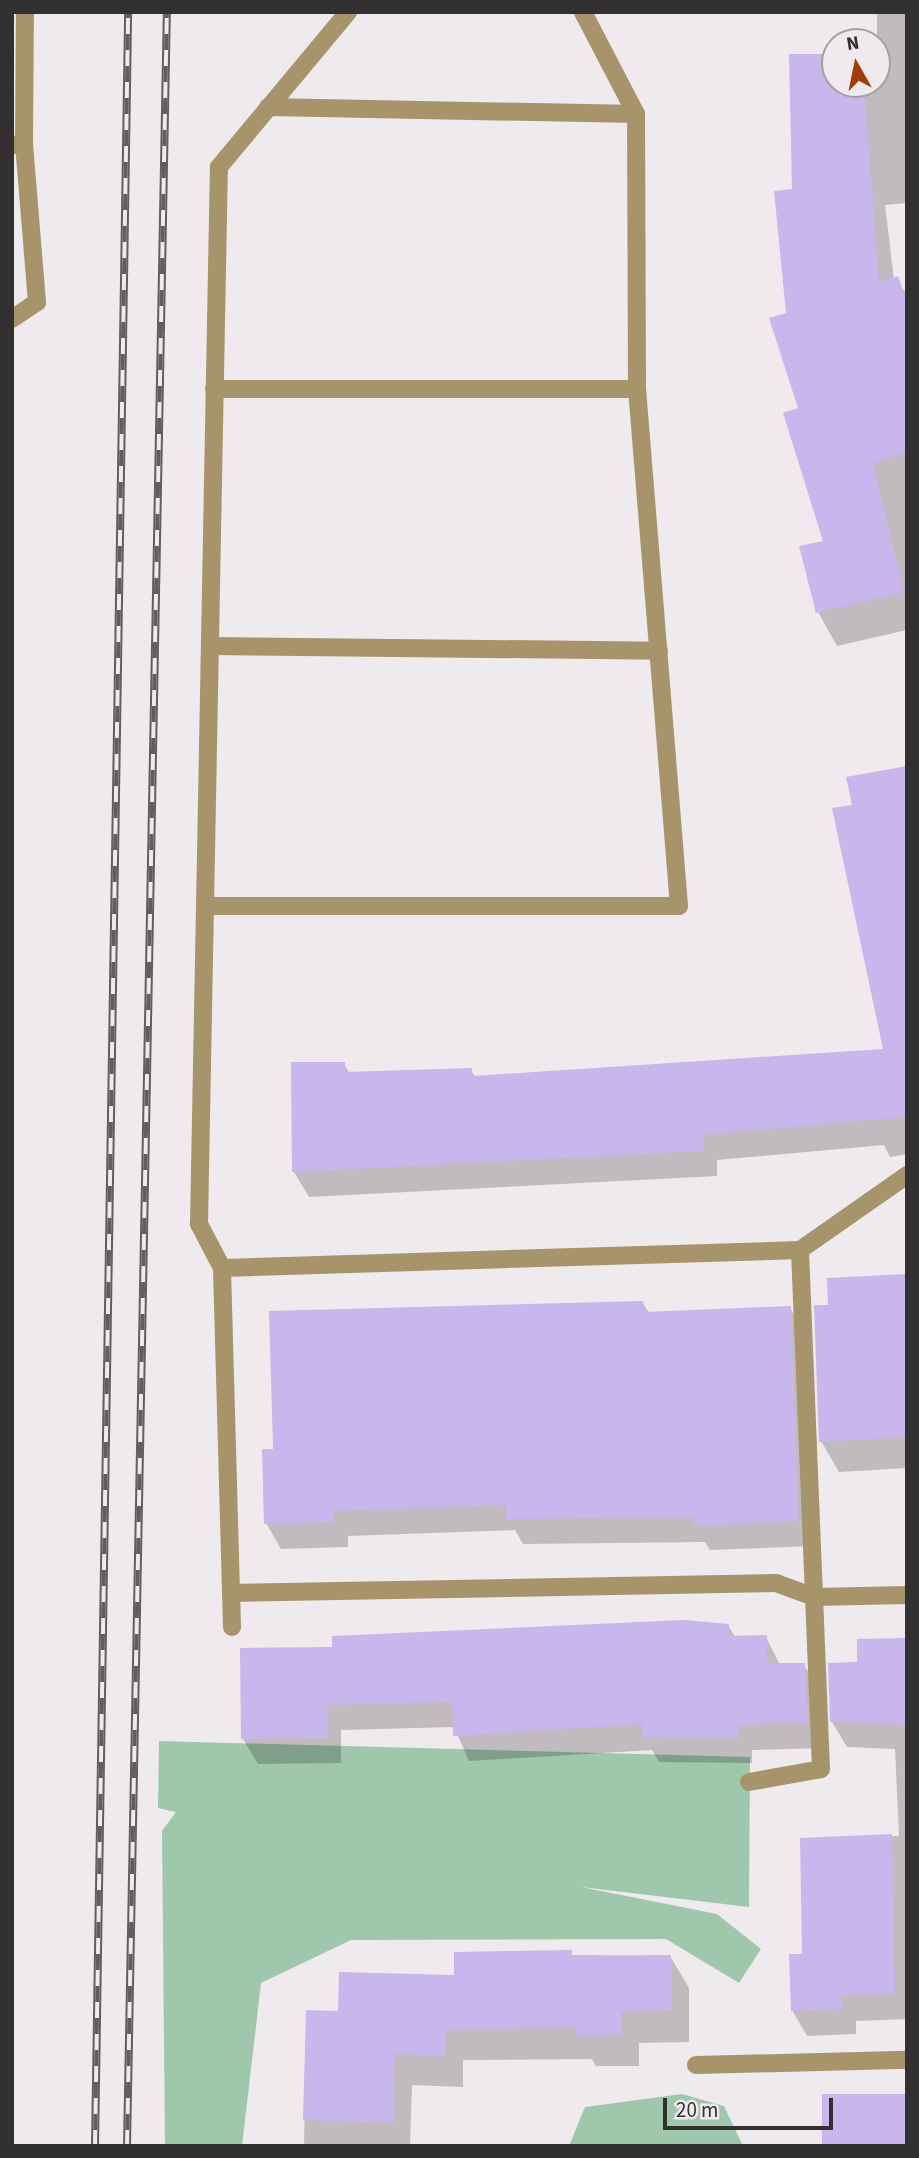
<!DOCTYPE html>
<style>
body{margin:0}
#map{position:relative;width:919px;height:2158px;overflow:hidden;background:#efeaee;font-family:"Source Sans 3",sans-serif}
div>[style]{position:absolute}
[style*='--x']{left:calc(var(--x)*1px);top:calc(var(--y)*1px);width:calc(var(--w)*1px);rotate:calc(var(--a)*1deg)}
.green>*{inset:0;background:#9fc7ab}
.shadow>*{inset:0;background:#0003}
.building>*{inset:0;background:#c8b6ec;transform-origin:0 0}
.minor>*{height:18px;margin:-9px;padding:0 9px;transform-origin:9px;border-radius:9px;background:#a7946a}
.tertiary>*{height:18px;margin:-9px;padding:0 9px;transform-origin:9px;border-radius:9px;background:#a7946a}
.rail>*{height:8px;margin-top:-4px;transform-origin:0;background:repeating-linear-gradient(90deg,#efeaee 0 16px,#615e60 0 32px);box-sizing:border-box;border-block:2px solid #615e60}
span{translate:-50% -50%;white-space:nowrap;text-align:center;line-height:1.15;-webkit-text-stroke:6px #efeaee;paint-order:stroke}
.frame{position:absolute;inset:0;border:14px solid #323031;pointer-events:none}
.north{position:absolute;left:821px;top:28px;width:70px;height:70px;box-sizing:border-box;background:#efeaee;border:2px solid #a3a0a2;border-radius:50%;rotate:351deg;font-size:19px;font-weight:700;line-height:28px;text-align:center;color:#323031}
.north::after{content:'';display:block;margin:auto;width:24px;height:32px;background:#a03d02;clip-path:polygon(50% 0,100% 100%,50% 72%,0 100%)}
.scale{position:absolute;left:663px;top:2098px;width:170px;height:32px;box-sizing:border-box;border:4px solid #323031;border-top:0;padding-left:9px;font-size:21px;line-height:24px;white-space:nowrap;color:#323031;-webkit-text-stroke:5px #efeaee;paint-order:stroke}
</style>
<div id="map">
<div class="green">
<i style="clip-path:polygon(159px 1741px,750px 1757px,749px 1907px,581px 1887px,717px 1914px,761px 1949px,739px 1983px,666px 1939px,351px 1940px,261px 1983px,242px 2146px,165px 2146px,162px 1831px,176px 1812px,158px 1808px)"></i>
<i style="clip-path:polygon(682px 2094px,724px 2106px,743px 2146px,569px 2146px,585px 2107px)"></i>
</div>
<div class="shadow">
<i style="clip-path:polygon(877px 12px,907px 12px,907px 203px,885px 205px,894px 279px,907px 294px,907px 630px,837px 646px,818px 612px,825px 542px,788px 314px,794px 191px,835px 84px,877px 84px)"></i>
<i style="clip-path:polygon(907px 811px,907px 1154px,890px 1157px,884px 1145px,717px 1160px,717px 1176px,309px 1197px,294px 1172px,344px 1064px,350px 1074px,471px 1070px,475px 1077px,885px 1050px)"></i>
<i style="clip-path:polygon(907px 1276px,907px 1468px,839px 1472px,821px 1441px,830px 1307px)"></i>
<i style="clip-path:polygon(642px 1302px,649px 1313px,790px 1308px,805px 1333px,812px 1546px,710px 1550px,705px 1542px,523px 1544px,515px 1530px,348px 1536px,348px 1547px,281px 1549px,266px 1523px,275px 1450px)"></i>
<i style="clip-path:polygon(728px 1625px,735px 1637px,766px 1637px,780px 1665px,804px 1665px,819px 1690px,821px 1748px,752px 1750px,752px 1763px,659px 1762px,652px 1750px,469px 1761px,454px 1727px,341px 1730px,341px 1763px,258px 1764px,243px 1739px,334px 1649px)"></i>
<i style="clip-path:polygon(907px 1639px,907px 2019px,856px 2021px,856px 2034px,807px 2036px,792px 2010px,804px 1956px,802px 1840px,899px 1836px,895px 1749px,847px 1747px,832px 1722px,859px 1664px)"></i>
<i style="clip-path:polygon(456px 1954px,670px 1956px,689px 1988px,689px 2042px,639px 2043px,639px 2066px,596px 2066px,592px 2059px,463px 2060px,463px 2087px,412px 2085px,410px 2146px,304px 2146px,307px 2012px,339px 2013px,456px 1977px)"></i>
</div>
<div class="building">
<i style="clip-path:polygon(789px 54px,835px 54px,835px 84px,864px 84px,879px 282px,898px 276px,907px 302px,907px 452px,873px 463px,904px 592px,816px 613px,799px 546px,823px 541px,783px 413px,798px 408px,769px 318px,786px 313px,774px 191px,792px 189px)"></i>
<i style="clip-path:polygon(907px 766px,907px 1117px,703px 1135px,704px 1151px,292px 1172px,291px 1062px,345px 1062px,345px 1072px,472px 1068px,472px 1076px,883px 1049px,832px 808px,852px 805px,846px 777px)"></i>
<i style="clip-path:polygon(907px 1274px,907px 1437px,819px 1442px,814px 1305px,828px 1305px,827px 1278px)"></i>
<i style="clip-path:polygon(643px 1301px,644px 1312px,791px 1306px,799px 1521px,693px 1526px,693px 1517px,506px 1519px,506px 1505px,334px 1511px,334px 1522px,264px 1524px,262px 1449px,273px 1449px,269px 1311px)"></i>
<i style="clip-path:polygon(683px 1620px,729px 1624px,729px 1636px,767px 1635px,767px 1663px,805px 1663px,808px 1723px,739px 1725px,738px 1738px,643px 1737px,642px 1724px,453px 1736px,452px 1702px,327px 1705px,328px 1738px,241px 1739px,240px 1648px,332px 1647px,332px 1636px)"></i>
<i style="clip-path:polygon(907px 1638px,907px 1725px,830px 1722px,828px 1663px,857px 1662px,857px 1639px)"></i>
<i style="clip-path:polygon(892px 1834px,895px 1994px,842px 1996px,842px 2009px,791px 2011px,789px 1954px,802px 1954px,800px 1838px)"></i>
<i style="clip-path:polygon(572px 1950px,572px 1956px,671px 1955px,672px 2010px,621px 2012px,621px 2035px,576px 2035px,576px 2028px,446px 2029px,445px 2056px,395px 2054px,393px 2123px,303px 2120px,306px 2010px,338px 2011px,339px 1972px,454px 1975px,454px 1952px)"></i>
<i style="left:907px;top:2094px;width:52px;height:85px;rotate:90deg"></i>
</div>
<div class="minor">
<i style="--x:268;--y:107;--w:368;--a:1.1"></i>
<i style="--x:12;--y:145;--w:12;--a:-5"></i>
<i style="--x:24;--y:144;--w:159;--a:85.3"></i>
<i style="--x:37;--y:302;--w:30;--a:146"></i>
<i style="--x:214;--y:389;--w:423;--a:0"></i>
<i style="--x:210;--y:646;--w:449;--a:0.6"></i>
<i style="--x:206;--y:906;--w:473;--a:0"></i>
<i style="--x:679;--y:906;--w:519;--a:-94.64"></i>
<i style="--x:637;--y:389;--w:275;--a:-90.2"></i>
<i style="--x:636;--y:114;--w:115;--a:-117.5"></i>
<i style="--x:222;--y:1268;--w:50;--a:-117.6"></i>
<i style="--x:199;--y:1224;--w:1057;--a:-88.92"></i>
<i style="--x:219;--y:167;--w:202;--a:-50.2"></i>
<i style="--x:231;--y:1593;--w:545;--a:-1.05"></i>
<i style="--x:776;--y:1583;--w:40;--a:20.2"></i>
<i style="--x:814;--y:1597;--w:93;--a:-1.2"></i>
<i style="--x:232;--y:1627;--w:359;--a:-91.6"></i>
<i style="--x:222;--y:1268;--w:578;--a:-1.78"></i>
<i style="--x:800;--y:1250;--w:131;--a:-35"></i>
<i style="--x:749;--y:1782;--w:73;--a:-10.2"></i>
<i style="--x:821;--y:1769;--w:519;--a:-92.32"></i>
<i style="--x:696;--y:2065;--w:211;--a:-1.4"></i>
</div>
<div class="tertiary">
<i style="--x:24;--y:144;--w:132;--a:-89.6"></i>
</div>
<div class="rail">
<i style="--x:95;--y:2146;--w:2134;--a:-89.11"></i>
<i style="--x:127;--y:2146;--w:2134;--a:-88.93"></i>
</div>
<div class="frame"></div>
<div class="north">N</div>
<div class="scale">20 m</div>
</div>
